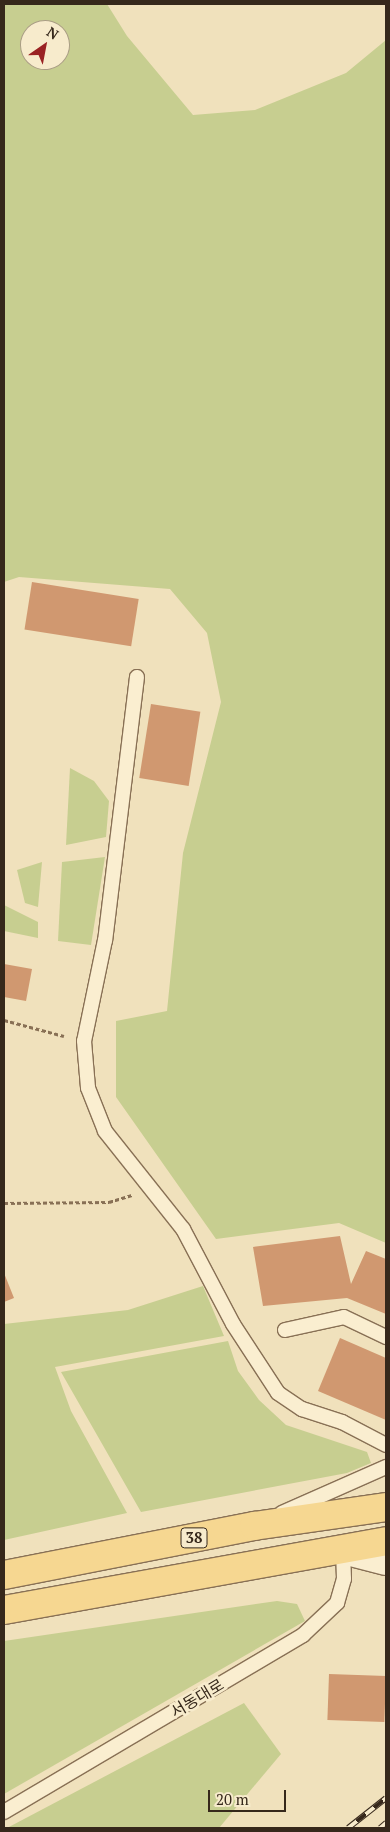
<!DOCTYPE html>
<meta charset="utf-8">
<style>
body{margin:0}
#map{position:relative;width:390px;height:1832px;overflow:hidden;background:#f0e1bc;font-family:"PT Serif","Noto Sans KR",serif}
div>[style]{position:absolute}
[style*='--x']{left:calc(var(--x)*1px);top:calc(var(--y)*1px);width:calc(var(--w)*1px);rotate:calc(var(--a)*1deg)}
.green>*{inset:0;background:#c7ce90}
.building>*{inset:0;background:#d09870;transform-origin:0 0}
.path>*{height:3px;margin-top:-1.5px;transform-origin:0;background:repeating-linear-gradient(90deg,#887055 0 4px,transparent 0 6.5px)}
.roads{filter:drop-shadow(1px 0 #887055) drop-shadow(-1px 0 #887055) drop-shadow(0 1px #887055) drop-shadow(0 -1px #887055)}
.service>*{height:14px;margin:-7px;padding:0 7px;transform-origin:7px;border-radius:7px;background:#faeed0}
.tertiary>*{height:28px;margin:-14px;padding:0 14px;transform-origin:14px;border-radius:14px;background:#faeed0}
.primary>*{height:28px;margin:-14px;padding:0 14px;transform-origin:14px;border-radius:14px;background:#f6d791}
.rail>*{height:5.5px;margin-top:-2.75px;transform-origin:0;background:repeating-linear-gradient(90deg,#f7ebcc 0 11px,#36281b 0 22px);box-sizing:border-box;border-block:1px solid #36281b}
span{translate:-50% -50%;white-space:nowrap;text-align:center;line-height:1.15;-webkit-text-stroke:5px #f7ebcc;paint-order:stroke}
.shield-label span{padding:1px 4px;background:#f7ebcc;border:1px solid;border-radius:4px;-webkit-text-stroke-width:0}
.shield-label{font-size:15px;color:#36281b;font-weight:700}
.street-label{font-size:16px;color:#36281b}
.frame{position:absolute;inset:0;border:5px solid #36281b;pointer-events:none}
.north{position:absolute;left:20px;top:20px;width:50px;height:50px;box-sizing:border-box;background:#f7ebcc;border:1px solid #aa9d85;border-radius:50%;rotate:33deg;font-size:14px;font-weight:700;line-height:20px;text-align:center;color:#36281b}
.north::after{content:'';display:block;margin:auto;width:18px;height:22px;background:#9a2223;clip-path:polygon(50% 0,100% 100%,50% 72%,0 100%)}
.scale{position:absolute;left:208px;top:1790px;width:78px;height:22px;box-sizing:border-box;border:2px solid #36281b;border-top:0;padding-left:6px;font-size:15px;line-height:18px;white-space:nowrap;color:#36281b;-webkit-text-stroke:4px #f7ebcc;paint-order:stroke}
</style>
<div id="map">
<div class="green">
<i style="clip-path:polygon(evenodd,4px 4px,107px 4px,127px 36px,193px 115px,255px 110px,346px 73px,386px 40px,386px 1243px,339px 1223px,216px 1239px,116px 1097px,116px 1021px,167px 1011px,183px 853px,221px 702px,207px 633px,170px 589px,19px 577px,4px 582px,4px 4px,30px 30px,60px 30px,60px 60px,30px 60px,30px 30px)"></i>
<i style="clip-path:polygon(70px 768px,94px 781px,109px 801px,106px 837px,66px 845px)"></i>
<i style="clip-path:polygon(105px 857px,91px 945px,58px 941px,62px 862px)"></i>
<i style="clip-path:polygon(42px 862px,38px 907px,25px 903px,17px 870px)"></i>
<i style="clip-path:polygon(4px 905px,38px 922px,38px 938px,4px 931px)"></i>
<i style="clip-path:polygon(203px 1286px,224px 1336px,55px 1367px,71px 1411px,127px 1513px,4px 1540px,4px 1324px,128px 1310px)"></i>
<i style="clip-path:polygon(228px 1341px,238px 1371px,259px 1400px,286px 1425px,367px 1452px,371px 1463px,347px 1473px,141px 1512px,61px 1372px)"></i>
<i style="clip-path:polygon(277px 1601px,297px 1604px,305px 1621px,4px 1794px,4px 1641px)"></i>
<i style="clip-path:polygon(244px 1703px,281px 1754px,219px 1828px,7px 1828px)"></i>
</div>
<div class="building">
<i style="left:32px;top:582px;width:108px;height:48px;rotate:9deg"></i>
<i style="left:151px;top:704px;width:50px;height:75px;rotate:9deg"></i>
<i style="clip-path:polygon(4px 964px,32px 969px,26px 1001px,4px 997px)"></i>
<i style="clip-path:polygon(340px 1236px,351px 1284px,366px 1251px,386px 1259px,386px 1314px,347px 1298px,263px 1306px,253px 1247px)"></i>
<i style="clip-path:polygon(4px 1273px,14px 1298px,4px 1302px)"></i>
<i style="clip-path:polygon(340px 1338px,386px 1358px,386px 1420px,318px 1391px)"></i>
<i style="left:329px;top:1674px;width:57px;height:46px;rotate:2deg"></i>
</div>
<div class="path">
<i style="--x:4;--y:1020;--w:62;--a:14.9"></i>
<i style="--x:4;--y:1203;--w:105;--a:-0.5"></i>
<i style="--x:109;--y:1202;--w:24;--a:-17"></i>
</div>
<div class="roads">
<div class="service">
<i style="--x:137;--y:677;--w:265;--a:96.9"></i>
<i style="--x:105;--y:940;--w:103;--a:101.7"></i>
<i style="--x:84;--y:1041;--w:47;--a:85.1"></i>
<i style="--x:88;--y:1088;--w:46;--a:68.4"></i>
<i style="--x:105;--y:1131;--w:125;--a:51.5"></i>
<i style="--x:183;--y:1229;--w:107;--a:62.2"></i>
<i style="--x:233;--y:1324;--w:82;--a:56.9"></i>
<i style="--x:278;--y:1393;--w:29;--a:34"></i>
<i style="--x:302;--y:1409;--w:42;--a:18"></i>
<i style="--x:342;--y:1422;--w:50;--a:27.6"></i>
<i style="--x:285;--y:1330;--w:60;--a:-12.4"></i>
<i style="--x:344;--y:1317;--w:47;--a:25.5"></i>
<i style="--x:282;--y:1513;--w:114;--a:-23.9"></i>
<i style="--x:4;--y:1812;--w:347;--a:-30.6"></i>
<i style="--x:303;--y:1635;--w:47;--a:-43.3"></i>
<i style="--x:337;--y:1603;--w:25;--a:-74"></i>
<i style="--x:344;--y:1579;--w:29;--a:-92"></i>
</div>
<div class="tertiary">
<i style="--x:343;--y:1550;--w:44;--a:14.3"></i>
</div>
<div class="primary">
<i style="--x:4;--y:1575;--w:255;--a:-11.1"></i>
<i style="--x:254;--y:1526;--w:133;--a:-8.2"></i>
<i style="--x:4;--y:1610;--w:388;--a:-10.2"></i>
</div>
</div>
<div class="rail">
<i style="--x:348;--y:1828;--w:48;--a:-38.3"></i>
<i style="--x:380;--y:1828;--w:8;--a:-40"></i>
</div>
<div class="shield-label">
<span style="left:194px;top:1538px">38</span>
</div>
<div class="street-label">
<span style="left:197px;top:1698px;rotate:-31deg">서동대로</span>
</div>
<div class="frame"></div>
<div class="north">N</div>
<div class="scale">20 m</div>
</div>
